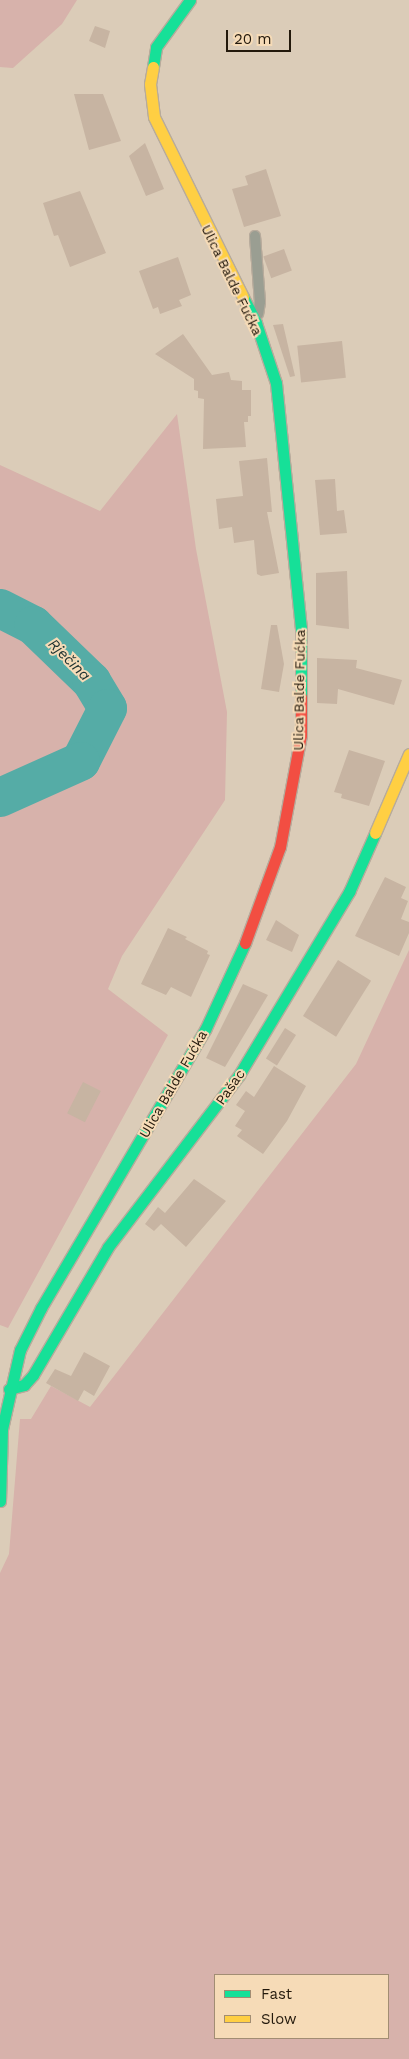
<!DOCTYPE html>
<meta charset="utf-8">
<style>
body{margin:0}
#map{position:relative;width:409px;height:2059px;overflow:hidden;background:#dbccb8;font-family:"Work Sans",sans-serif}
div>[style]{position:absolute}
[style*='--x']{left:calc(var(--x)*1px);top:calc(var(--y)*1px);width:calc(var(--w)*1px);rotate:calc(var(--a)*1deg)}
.green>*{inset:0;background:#d7b2ab}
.river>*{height:39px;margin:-19.5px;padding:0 19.5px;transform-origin:19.5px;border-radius:19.5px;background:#55aca6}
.building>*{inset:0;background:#c7b4a2;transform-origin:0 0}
.roads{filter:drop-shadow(1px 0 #b7ab9c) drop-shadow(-1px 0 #b7ab9c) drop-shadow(0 1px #b7ab9c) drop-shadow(0 -1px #b7ab9c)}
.lane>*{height:10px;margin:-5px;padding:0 5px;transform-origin:5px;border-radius:5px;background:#9a9e92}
.fast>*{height:11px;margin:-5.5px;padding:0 5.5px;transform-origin:5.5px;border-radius:5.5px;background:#16e098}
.slow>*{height:11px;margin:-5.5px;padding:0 5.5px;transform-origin:5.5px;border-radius:5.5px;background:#ffcf43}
.jam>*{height:11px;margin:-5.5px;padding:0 5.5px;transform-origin:5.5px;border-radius:5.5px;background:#f24e42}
span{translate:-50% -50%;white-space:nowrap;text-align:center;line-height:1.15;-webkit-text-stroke:4px #f6dbb7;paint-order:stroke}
.street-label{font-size:14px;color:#23190c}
.water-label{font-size:15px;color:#1c3130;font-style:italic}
.legend{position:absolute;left:214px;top:1974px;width:175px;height:65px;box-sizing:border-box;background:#f6dbb7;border:1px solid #a28d73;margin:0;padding:6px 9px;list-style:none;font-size:15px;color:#23190c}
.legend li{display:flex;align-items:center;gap:10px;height:25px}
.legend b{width:25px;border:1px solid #a28d73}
.scale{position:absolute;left:226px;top:30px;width:65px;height:22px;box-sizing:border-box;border:2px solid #23190c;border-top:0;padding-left:6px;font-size:15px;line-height:18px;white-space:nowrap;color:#23190c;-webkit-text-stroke:4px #f6dbb7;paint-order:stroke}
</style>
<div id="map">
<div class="green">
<i style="clip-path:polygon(0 0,77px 0,62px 24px,13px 68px,0 67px)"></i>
<i style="clip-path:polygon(177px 414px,196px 549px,227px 712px,225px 800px,122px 956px,108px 989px,168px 1035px,8px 1328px,0 1325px,0 465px,100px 511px)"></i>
<i style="clip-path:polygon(evenodd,409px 950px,409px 2059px,0 2059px,0 1573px,9px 1554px,20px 1419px,31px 1419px,51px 1386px,90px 1407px,356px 1064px,409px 950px,215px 1975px,388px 1975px,388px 2038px,215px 2038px,215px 1975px)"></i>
</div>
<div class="river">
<i style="--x:0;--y:608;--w:37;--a:27"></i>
<i style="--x:33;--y:625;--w:81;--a:44"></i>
<i style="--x:91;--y:681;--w:31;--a:59"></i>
<i style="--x:107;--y:708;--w:59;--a:117"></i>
<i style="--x:80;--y:761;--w:88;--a:155.8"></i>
</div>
<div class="building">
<i style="clip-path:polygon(95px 26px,110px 31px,105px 48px,89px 41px)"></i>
<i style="clip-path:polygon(74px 94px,103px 94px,121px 141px,89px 150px)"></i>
<i style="clip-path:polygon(145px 143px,164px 189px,146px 196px,129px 156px)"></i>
<i style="clip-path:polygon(266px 169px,281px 216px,244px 227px,232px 189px,248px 185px,245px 176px)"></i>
<i style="clip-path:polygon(80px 191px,106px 253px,70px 267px,58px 235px,54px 236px,43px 203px)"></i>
<i style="left:284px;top:249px;width:23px;height:22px;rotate:70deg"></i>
<i style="clip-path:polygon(178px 257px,191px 295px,179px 300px,182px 306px,160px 314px,158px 307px,153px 309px,139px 271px)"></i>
<i style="clip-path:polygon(283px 324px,295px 376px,290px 377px,273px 325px)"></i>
<i style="clip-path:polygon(183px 334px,212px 375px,229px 372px,231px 380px,242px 381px,242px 390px,251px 390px,251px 416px,248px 416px,248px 422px,244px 422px,246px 447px,203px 449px,204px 399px,198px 398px,198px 391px,194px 390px,194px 379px,155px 354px)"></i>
<i style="left:342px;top:341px;width:37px;height:45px;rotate:84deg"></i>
<i style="clip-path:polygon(267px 458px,272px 512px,267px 512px,279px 573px,261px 576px,257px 574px,254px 540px,234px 543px,232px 527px,219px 529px,216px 499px,243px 496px,239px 461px)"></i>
<i style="clip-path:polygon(335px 479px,337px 511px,344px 510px,347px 533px,320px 535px,315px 480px)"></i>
<i style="clip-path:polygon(347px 571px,349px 629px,316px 625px,316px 573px)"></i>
<i style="clip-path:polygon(271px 625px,277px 625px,284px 664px,279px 692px,261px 689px)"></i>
<i style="clip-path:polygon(317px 658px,357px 660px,356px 668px,402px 680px,394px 705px,338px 689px,337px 704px,317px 703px)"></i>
<i style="clip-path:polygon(349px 750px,385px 761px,369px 806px,341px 798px,342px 794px,334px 792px)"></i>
<i style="clip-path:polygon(385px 877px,406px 887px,401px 898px,408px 901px,401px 919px,409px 922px,409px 933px,399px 956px,355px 936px)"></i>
<i style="clip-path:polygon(276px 920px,299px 935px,292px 952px,266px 940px)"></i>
<i style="clip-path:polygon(168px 928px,187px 937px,185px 939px,208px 951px,207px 954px,210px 955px,191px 997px,171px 987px,166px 995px,141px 984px)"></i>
<i style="left:338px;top:960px;width:39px;height:66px;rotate:32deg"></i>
<i style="clip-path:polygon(243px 984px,268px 995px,225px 1067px,206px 1058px)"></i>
<i style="left:285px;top:1028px;width:13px;height:36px;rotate:32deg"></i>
<i style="clip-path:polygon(274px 1066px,306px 1086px,287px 1121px,263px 1154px,237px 1136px,242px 1130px,235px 1126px,245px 1111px,236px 1105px,246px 1091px,254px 1097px)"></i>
<i style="left:83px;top:1082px;width:20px;height:35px;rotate:27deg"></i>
<i style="clip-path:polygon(194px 1179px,226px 1201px,186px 1247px,161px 1224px,154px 1231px,145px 1224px,158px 1207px,165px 1213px)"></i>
<i style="clip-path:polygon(84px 1352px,110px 1366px,94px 1396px,84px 1390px,78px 1401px,46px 1383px,55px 1369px,71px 1376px)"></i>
</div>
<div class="roads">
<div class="lane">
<i style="--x:255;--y:236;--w:66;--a:85.7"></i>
<i style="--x:260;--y:302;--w:12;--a:99"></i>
</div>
<div class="fast">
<i style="--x:153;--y:67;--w:20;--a:-81"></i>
<i style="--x:156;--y:47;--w:58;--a:-54.1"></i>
<i style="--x:243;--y:297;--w:29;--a:63"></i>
<i style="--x:256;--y:323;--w:63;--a:71.6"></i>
<i style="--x:276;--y:383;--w:246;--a:84.2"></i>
<i style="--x:301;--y:628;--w:69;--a:90"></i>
<i style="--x:9;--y:1389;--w:16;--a:-15"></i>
<i style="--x:24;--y:1385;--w:13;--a:-48"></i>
<i style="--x:33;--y:1375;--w:148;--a:-59.6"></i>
<i style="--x:108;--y:1247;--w:216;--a:-52.7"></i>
<i style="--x:239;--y:1075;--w:214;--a:-59"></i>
<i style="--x:349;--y:892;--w:64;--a:-66.2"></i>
<i style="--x:0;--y:1501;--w:72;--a:-88.4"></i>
<i style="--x:2;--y:1429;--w:81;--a:-77.2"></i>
<i style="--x:20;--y:1350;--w:47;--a:-63.4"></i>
<i style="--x:41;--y:1308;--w:323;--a:-59.5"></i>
<i style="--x:205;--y:1030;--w:96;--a:-65.3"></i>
</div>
<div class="slow">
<i style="--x:153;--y:67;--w:17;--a:100"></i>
<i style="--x:150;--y:84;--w:33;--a:83"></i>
<i style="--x:154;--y:117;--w:201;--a:63.7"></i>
<i style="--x:375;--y:833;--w:86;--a:-66.7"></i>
</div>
<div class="jam">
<i style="--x:245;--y:943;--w:102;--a:-70"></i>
<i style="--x:280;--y:847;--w:114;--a:-79.4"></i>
<i style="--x:301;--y:735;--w:38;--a:-90"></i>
</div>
</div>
<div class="street-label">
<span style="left:232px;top:280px;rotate:64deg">Ulica Balde Fućka</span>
<span style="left:299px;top:690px;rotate:-89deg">Ulica Balde Fućka</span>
<span style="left:173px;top:1084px;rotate:-60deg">Ulica Balde Fućka</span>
<span style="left:230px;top:1087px;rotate:-55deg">Pašac</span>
</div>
<div class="water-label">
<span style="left:69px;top:660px;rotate:45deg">Rječina</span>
</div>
<ul class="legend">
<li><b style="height:6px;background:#16e098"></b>Fast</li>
<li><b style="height:6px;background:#ffcf43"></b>Slow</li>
</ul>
<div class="scale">20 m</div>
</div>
